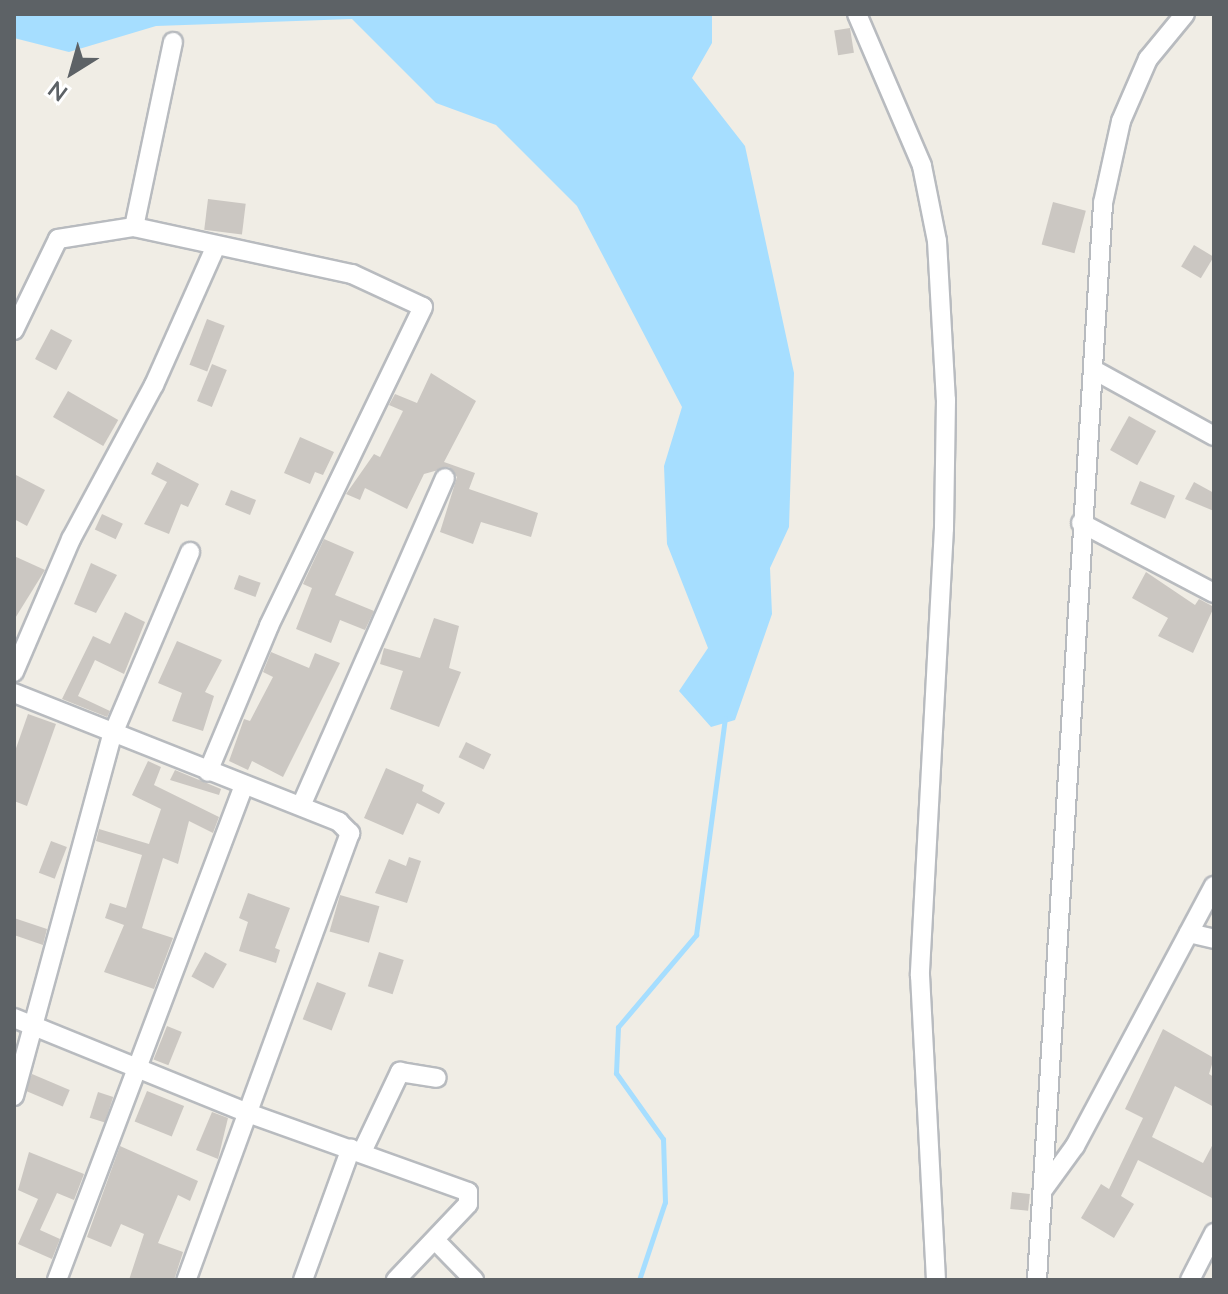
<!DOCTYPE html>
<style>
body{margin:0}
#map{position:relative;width:1228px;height:1294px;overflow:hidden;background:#f0ede5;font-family:Lato,sans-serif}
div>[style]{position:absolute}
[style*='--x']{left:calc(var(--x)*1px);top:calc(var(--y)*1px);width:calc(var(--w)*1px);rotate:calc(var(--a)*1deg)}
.water>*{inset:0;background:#a6deff}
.stream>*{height:5px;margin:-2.5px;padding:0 2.5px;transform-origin:2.5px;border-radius:2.5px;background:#a6deff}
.building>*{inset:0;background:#cbc7c2;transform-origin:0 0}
.roads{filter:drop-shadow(2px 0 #b8bbbf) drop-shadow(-2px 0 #b8bbbf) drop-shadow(0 2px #b8bbbf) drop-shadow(0 -2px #b8bbbf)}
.minor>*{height:18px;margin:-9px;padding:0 9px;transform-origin:9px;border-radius:9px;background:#fff}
span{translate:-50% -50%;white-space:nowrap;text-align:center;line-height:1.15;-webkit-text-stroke:6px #fff;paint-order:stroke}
.frame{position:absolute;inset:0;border:16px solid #5d6266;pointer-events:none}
.north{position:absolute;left:32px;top:32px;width:80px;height:80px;-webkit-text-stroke:6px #fff;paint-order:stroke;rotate:217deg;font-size:22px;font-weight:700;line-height:32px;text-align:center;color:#5d6266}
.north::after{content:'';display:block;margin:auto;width:28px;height:36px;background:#5d6266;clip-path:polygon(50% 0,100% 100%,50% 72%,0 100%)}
</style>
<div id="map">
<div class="water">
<i style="clip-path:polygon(14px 14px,712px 14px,712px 43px,692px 78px,745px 146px,794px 373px,789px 527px,770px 568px,772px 614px,735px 720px,711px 727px,679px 691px,708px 648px,667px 544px,664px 466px,682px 407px,577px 206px,496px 125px,436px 103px,352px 19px,156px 26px,69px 52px,14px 38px)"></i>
</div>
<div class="stream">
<i style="--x:639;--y:1280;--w:82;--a:-71.6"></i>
<i style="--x:665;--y:1202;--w:63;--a:-91.8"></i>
<i style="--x:663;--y:1139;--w:81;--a:-125.5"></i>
<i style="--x:616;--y:1073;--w:46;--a:-87.5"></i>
<i style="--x:618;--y:1027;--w:121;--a:-49.7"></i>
<i style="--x:696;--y:935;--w:219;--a:-82.4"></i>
</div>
<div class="building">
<i style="left:850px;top:28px;width:25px;height:16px;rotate:81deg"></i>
<i style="left:208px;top:199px;width:38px;height:31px;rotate:7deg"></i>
<i style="left:1053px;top:202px;width:34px;height:44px;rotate:15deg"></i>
<i style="left:1194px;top:245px;width:23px;height:25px;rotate:31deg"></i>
<i style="left:207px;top:319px;width:19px;height:49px;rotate:21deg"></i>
<i style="left:51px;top:329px;width:24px;height:34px;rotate:28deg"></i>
<i style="left:212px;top:364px;width:16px;height:40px;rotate:22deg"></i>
<i style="clip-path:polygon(431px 373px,476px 401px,444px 462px,475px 473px,469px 489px,538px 513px,531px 537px,481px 522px,473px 544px,440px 532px,457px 477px,449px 467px,424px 474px,407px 509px,365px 488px,360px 500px,346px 494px,374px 454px,380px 457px,403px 411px,389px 405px,395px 394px,417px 403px)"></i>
<i style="left:68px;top:391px;width:58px;height:30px;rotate:30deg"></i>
<i style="left:1129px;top:416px;width:31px;height:39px;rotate:29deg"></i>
<i style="clip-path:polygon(300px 437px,334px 452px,323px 475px,315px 472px,310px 484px,284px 473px)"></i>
<i style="clip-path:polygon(157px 462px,199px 484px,188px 507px,181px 504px,169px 534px,144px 524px,167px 482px,151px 474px)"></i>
<i style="clip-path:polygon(14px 474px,45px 490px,27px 526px,14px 519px)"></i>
<i style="left:1140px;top:481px;width:38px;height:25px;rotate:23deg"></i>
<i style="clip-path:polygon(1194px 482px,1214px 493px,1214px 511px,1185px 499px)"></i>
<i style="left:231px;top:490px;width:27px;height:16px;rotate:22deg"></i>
<i style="left:102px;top:514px;width:23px;height:17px;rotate:25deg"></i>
<i style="clip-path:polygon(324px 539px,354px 552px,335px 595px,374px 611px,365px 630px,340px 620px,331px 643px,296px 629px,312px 588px,303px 584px)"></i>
<i style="clip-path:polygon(14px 556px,45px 570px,14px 620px)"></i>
<i style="clip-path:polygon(91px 563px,117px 575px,96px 613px,74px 604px)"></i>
<i style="clip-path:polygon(1146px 572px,1195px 605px,1199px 599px,1214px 607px,1193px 653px,1158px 636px,1168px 618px,1132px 598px)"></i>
<i style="left:239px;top:575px;width:23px;height:15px;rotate:20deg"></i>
<i style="clip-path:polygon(125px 612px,145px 622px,124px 674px,95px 660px,78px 696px,110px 711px,107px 717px,62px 699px,93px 636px,110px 644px)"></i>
<i style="clip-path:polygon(434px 618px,459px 626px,449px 668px,461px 672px,439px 727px,390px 709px,403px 671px,380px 664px,384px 648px,420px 658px)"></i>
<i style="clip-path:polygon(177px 641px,222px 660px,205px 692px,214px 696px,203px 731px,172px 721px,182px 693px,158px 683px)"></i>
<i style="clip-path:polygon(271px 652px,309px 668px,315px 653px,340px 663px,283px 777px,252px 761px,248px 770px,229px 761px,244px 719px,250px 721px,273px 677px,263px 672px)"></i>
<i style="clip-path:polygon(28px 714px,56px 724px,27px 806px,14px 801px,14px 754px)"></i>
<i style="left:466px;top:742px;width:28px;height:17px;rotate:26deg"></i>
<i style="clip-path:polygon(148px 761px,161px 767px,154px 785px,219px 817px,213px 833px,189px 821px,178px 864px,163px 858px,142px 928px,173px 938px,154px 989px,104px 972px,124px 925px,105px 918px,110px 903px,126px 908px,142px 855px,96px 841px,99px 829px,149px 844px,161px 809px,132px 795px)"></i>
<i style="clip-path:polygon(386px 768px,424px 785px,422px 791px,445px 803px,439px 814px,417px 803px,403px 835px,364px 818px)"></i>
<i style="clip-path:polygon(175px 770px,221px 789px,219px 795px,170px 780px)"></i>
<i style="left:51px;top:841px;width:17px;height:34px;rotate:21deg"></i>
<i style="clip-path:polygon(409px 857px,421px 861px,407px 903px,375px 893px,389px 859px,406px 866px)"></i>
<i style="clip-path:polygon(248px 893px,290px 908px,275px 948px,280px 950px,276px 963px,239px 951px,248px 922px,239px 918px)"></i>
<i style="left:340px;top:895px;width:41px;height:38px;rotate:16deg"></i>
<i style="clip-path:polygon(14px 918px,47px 929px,43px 945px,14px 935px)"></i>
<i style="left:205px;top:952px;width:25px;height:28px;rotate:29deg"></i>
<i style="left:379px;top:952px;width:26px;height:36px;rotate:18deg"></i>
<i style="left:317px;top:982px;width:31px;height:40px;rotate:21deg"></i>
<i style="left:167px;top:1026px;width:16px;height:36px;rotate:22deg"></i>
<i style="clip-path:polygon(1163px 1029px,1214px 1058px,1209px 1074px,1214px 1077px,1214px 1107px,1175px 1086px,1152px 1137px,1203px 1163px,1214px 1142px,1214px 1199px,1138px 1160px,1121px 1196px,1134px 1204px,1114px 1238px,1081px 1218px,1101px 1184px,1109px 1189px,1143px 1118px,1125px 1109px)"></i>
<i style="left:32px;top:1074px;width:41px;height:18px;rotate:23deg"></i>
<i style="left:147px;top:1091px;width:40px;height:33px;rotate:22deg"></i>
<i style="left:98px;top:1092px;width:16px;height:27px;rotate:18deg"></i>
<i style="clip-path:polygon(212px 1112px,228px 1118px,218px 1159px,196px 1150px)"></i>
<i style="clip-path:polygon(120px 1146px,198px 1181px,190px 1201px,178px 1195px,158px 1243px,183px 1252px,174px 1280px,129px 1280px,144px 1234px,121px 1224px,111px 1247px,87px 1237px)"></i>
<i style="clip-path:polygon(29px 1152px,84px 1174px,74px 1200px,57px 1193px,40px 1230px,60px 1239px,52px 1259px,18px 1244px,38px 1199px,18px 1190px)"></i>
<i style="left:1012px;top:1192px;width:18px;height:17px;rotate:6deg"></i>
</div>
<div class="roads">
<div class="minor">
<i style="--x:857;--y:14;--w:165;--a:66.8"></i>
<i style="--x:922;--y:166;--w:76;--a:78.7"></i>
<i style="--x:937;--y:241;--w:159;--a:86.8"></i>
<i style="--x:946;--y:400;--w:128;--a:90.9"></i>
<i style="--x:944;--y:528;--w:448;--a:93.1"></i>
<i style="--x:920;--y:975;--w:305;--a:87"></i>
<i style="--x:173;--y:42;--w:189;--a:101.9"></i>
<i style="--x:134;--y:227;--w:223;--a:12.2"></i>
<i style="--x:352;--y:274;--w:78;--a:24.9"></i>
<i style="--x:423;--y:307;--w:354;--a:115.8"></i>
<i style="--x:269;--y:626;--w:158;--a:112.7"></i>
<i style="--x:14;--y:330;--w:101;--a:-64.2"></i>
<i style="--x:58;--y:239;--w:77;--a:-9"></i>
<i style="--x:1094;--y:370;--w:137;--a:28.8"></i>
<i style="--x:1081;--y:523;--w:150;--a:27.8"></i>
<i style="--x:14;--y:672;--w:145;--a:-66.8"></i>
<i style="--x:71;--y:539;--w:175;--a:-61.7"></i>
<i style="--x:154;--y:385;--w:150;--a:-66"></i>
<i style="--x:14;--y:693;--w:350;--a:21.6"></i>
<i style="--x:339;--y:822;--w:16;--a:45"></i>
<i style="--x:350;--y:833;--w:476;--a:110.1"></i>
<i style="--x:301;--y:806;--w:358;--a:-66.3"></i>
<i style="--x:1189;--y:933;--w:26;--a:13"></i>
<i style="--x:14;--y:1018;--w:249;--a:22.1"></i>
<i style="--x:245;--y:1112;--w:237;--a:19.7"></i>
<i style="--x:468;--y:1192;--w:12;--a:90"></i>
<i style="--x:468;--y:1204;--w:105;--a:133.5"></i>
<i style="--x:14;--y:1096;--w:373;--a:-74.8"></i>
<i style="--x:112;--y:736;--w:200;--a:-67"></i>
<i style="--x:362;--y:1152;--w:89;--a:-64.6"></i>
<i style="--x:400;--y:1072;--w:37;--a:9"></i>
<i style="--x:1043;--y:1190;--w:54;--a:-54"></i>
<i style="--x:1075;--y:1146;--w:295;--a:-61.9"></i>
<i style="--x:435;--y:1240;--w:56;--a:45.7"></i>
<i style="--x:57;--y:1280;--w:529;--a:-69.3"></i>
<i style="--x:303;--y:1280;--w:140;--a:-70"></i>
<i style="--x:1037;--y:1280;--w:1079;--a:-86.49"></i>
<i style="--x:1103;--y:203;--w:84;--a:-77.6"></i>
<i style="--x:1121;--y:121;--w:68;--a:-66.5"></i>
<i style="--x:1148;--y:59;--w:58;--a:-50.6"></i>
<i style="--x:1190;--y:1280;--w:53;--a:-62.9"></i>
</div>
</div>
<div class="frame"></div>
<div class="north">N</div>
</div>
